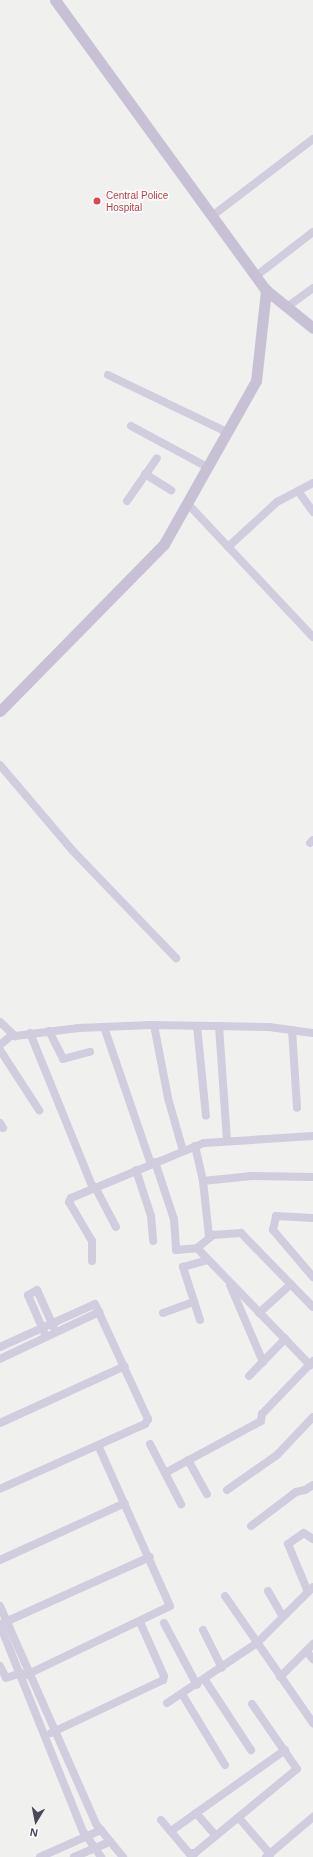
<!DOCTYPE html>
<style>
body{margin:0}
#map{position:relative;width:313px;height:1857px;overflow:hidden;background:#f0f0ee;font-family:Arial,sans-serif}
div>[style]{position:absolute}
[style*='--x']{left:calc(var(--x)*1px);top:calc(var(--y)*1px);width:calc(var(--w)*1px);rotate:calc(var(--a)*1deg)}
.street>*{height:8px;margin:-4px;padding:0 4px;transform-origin:4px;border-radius:4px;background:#d1ccde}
.secondary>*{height:11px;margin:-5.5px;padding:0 5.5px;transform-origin:5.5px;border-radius:5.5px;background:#c8c1d6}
.dots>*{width:11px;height:11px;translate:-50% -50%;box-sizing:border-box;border:2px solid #fff;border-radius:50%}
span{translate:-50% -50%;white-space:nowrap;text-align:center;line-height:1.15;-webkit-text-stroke:3px #fff;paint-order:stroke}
.health-label{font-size:10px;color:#be3a42}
.left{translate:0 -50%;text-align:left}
.north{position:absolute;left:16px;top:1801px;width:40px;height:40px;-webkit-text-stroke:3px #fff;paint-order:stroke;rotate:190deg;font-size:11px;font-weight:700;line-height:16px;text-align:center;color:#4c465b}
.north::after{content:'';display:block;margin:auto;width:14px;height:18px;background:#4c465b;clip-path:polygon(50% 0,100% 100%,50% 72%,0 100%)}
</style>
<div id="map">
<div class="street">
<i style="--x:212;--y:216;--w:127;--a:-37.3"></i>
<i style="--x:256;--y:276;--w:72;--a:-37.7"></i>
<i style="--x:287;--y:307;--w:32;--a:-36"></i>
<i style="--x:108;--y:375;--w:132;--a:25.6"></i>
<i style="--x:131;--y:426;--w:86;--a:28.3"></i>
<i style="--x:145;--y:474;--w:31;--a:32"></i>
<i style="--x:298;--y:491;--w:26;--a:54"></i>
<i style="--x:127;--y:501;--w:52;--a:-55.1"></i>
<i style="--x:187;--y:503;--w:184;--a:46.8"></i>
<i style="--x:228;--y:547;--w:67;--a:-42.6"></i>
<i style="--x:277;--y:502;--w:41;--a:-27.8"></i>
<i style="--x:0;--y:765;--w:113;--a:49.7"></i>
<i style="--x:73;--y:851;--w:149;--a:46.1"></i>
<i style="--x:310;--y:843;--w:4;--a:-45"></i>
<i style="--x:0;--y:1022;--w:21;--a:43"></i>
<i style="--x:15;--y:1036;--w:64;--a:-7.2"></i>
<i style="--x:78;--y:1028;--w:73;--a:-2.4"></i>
<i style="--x:151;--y:1025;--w:118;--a:1"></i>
<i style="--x:269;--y:1027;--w:44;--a:7.8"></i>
<i style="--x:154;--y:1025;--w:74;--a:79.1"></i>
<i style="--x:168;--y:1098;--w:55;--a:74.2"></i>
<i style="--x:197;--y:1026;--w:90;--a:84.3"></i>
<i style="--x:219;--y:1026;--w:115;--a:86"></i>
<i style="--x:104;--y:1027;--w:145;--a:71.1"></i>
<i style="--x:292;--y:1030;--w:78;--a:86.3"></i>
<i style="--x:49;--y:1031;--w:31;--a:63"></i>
<i style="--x:63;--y:1059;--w:28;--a:-15"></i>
<i style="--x:30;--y:1033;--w:167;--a:67.9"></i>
<i style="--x:0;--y:1045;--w:16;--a:-40"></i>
<i style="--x:0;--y:1050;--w:72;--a:57"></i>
<i style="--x:0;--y:1123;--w:6;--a:59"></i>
<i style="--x:195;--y:1146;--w:36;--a:77"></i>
<i style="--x:203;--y:1181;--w:55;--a:83.8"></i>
<i style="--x:155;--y:1162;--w:60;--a:71.6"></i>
<i style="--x:174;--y:1219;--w:31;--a:86"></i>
<i style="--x:176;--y:1250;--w:21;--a:-5"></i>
<i style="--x:197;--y:1248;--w:21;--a:-39"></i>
<i style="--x:213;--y:1235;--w:28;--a:-4"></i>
<i style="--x:241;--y:1233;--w:103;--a:45.8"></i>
<i style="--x:136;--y:1170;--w:48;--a:71.9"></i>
<i style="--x:151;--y:1216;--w:25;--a:85"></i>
<i style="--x:203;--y:1181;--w:49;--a:-5.8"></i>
<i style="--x:252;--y:1176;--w:61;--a:0.9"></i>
<i style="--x:95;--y:1187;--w:45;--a:62.3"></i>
<i style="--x:313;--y:1218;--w:37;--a:-177"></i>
<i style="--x:276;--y:1216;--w:14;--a:102"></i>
<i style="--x:273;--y:1230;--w:62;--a:49.6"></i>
<i style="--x:197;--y:1248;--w:163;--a:46"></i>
<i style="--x:92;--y:1261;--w:20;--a:-90"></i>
<i style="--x:92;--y:1241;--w:45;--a:-120.5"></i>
<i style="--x:69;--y:1202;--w:4;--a:-63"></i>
<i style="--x:71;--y:1198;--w:144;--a:-22.5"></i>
<i style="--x:204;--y:1143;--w:109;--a:-3.7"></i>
<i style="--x:230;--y:1285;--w:84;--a:66.8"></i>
<i style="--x:163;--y:1313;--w:33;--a:-20"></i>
<i style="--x:259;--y:1313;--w:43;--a:-42.2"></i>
<i style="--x:200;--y:1320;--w:56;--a:-107.8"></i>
<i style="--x:183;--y:1267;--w:26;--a:-16"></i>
<i style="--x:44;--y:1332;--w:40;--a:-113.4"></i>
<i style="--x:28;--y:1295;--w:10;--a:-29"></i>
<i style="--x:37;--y:1290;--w:42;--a:65.9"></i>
<i style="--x:0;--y:1347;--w:104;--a:-24.4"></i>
<i style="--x:95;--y:1304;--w:127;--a:65.3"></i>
<i style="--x:148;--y:1419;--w:6;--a:121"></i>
<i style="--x:145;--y:1424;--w:159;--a:155.9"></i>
<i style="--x:0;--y:1359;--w:110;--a:-25.4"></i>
<i style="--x:249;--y:1376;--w:52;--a:-45.8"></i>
<i style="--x:0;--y:1423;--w:137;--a:-24.5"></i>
<i style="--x:150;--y:1444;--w:68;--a:62.7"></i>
<i style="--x:188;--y:1460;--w:39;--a:61"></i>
<i style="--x:165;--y:1473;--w:109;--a:-28.4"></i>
<i style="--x:261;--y:1421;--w:7;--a:-82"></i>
<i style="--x:262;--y:1414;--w:74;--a:-46.1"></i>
<i style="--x:227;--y:1490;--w:61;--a:-35"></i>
<i style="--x:277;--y:1455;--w:52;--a:-46.5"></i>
<i style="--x:251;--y:1526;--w:56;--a:-37.1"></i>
<i style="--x:296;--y:1492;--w:9;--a:-13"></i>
<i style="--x:305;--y:1490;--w:9;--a:-32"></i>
<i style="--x:0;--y:1560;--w:137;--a:-24.5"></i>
<i style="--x:268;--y:1591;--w:30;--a:60"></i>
<i style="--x:308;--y:1592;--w:52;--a:-112.6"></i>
<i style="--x:288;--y:1544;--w:19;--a:-35"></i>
<i style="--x:304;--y:1533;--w:11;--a:34"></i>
<i style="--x:225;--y:1596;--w:155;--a:55.3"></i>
<i style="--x:0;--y:1606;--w:238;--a:66.2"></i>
<i style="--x:96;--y:1824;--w:43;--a:50.7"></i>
<i style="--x:3;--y:1623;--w:161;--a:-24.2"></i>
<i style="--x:164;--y:1623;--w:70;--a:62"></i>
<i style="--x:0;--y:1625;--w:222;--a:68.1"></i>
<i style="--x:83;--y:1831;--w:32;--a:55"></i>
<i style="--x:203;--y:1630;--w:42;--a:63.4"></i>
<i style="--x:306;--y:1651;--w:11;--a:49"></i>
<i style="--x:0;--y:1666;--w:13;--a:63"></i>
<i style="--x:6;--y:1678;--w:16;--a:-18"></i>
<i style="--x:22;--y:1677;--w:164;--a:-25.6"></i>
<i style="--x:170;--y:1606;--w:176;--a:-114.1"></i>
<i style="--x:280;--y:1677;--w:47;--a:-45"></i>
<i style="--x:205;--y:1680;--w:84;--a:56.7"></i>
<i style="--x:182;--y:1694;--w:83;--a:58.8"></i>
<i style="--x:167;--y:1703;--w:108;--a:-33.7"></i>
<i style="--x:257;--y:1643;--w:79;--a:-45"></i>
<i style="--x:51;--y:1733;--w:124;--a:-25.3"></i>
<i style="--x:163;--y:1680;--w:4;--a:-76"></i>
<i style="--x:164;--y:1676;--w:59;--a:-114"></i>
<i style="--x:196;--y:1813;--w:30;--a:49"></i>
<i style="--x:239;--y:1818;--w:48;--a:49.3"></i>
<i style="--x:161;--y:1820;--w:43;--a:49.7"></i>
<i style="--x:189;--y:1853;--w:6;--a:0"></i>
<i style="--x:195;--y:1853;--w:132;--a:-39.5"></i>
<i style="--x:297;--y:1769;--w:79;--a:-124.7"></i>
<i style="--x:171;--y:1831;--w:140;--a:-35.4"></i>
<i style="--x:40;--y:1857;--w:67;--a:-23.9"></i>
<i style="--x:74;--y:1857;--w:39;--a:-23"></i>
<i style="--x:266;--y:1857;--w:62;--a:-40.4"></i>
</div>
<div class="secondary">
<i style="--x:55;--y:0;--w:359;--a:54"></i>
<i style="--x:266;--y:290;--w:60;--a:39"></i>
<i style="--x:0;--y:711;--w:234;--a:-45.5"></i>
<i style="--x:164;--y:544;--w:187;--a:-60.6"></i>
<i style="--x:256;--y:381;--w:92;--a:-83.7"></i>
</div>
<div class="dots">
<i style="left:97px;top:201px;background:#e0444e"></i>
</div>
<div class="health-label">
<span class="left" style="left:106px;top:201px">Central Police<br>Hospital</span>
</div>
<div class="north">N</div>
</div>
